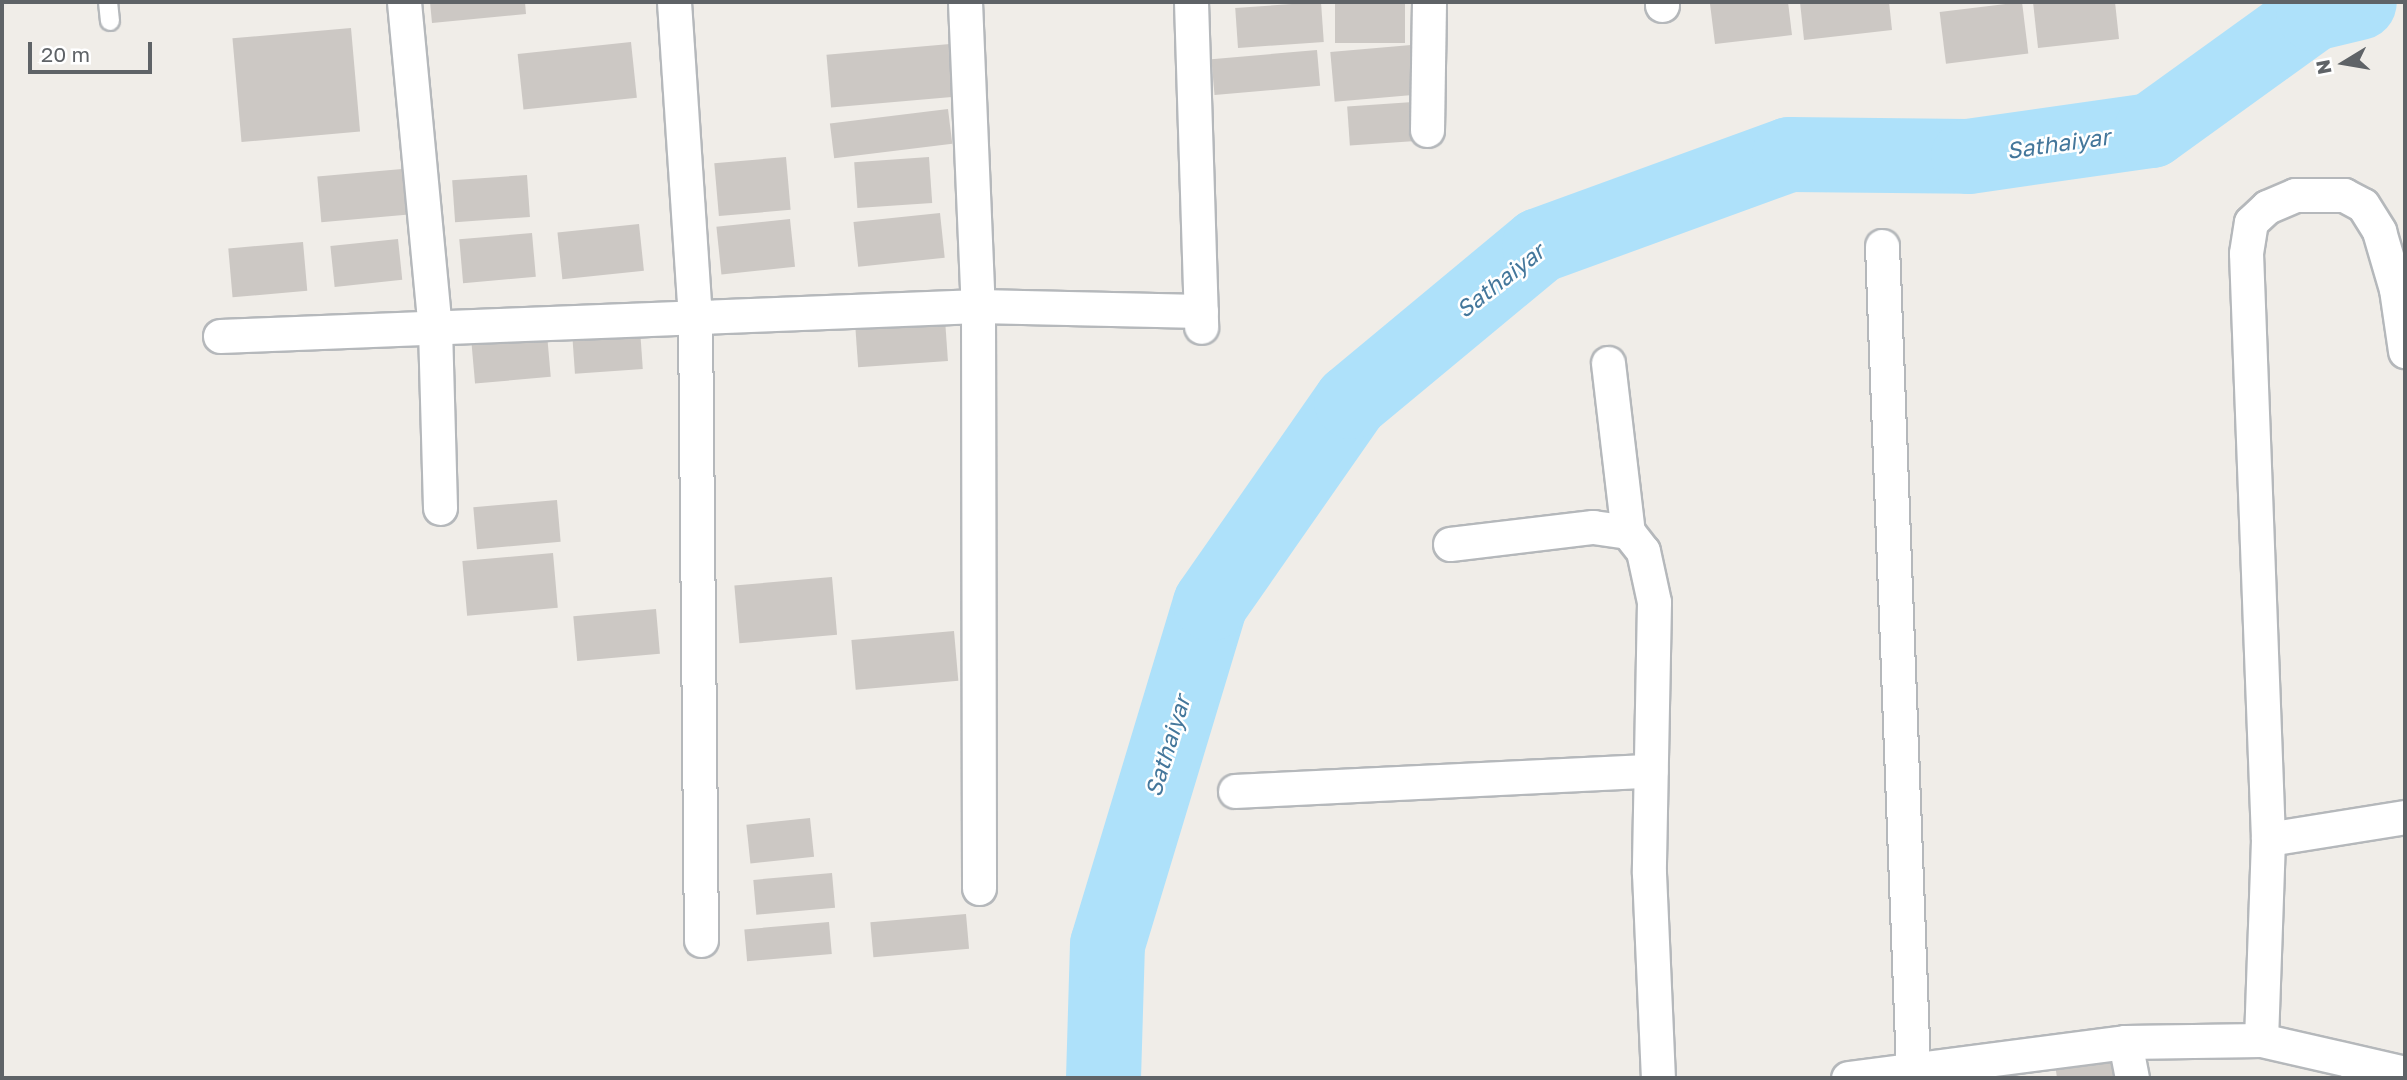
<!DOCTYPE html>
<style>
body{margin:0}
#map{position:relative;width:2407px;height:1080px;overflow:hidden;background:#f0ede8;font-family:"Golos Text",sans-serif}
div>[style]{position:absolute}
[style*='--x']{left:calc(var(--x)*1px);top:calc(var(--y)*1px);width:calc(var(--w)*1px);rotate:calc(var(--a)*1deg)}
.river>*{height:75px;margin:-37.5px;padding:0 37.5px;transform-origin:37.5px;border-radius:37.5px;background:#aee1fa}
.building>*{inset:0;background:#ccc8c4;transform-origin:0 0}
.roads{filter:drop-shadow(2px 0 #b5b8bb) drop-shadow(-2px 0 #b5b8bb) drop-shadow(0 2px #b5b8bb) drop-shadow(0 -2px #b5b8bb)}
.service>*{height:18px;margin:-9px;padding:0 9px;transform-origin:9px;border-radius:9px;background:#fff}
.minor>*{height:33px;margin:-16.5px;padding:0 16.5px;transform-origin:16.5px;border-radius:16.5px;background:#fff}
span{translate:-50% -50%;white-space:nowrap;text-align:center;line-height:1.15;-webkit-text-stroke:5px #fff;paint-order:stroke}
.water-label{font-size:23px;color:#44779b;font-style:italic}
.frame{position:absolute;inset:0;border:4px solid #5f6367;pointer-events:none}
.north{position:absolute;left:2309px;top:28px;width:70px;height:70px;-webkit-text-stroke:5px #fff;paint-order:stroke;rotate:259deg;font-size:19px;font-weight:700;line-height:28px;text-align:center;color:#5f6367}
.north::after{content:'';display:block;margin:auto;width:24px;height:32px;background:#5f6367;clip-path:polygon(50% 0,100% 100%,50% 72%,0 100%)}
.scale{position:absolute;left:28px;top:42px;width:124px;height:32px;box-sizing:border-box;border:4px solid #5f6367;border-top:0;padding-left:9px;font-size:21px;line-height:24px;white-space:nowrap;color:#5f6367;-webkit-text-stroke:5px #fff;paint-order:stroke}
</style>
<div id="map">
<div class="river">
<i style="--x:1103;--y:1078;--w:134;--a:-88.3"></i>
<i style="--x:1107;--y:944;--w:356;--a:-73.2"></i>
<i style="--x:1210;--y:603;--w:246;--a:-55.1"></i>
<i style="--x:1351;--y:401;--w:244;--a:-39.7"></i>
<i style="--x:1539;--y:245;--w:266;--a:-20"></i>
<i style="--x:1789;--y:154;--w:179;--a:0.6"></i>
<i style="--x:1968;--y:156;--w:185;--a:-8.1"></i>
<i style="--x:2151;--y:130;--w:200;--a:-35.8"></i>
<i style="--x:2313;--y:13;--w:47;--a:-13.4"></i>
</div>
<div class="building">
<i style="clip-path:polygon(430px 2px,525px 2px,526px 14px,432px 23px)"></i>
<i style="left:1321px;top:2px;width:40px;height:86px;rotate:86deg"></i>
<i style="left:1335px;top:2px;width:70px;height:41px"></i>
<i style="clip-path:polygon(1788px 2px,1792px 35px,1715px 44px,1710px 4px)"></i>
<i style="clip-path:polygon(1800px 2px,1889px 2px,1892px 30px,1804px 40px)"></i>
<i style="left:2022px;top:2px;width:52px;height:83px;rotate:83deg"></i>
<i style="clip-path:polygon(2033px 2px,2115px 2px,2119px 39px,2038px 48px)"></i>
<i style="left:351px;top:28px;width:104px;height:119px;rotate:85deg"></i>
<i style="left:631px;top:42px;width:56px;height:114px;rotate:84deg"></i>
<i style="left:950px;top:44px;width:53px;height:124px;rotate:85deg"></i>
<i style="left:1411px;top:45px;width:50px;height:81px;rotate:85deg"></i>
<i style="left:1317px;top:50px;width:36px;height:106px;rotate:85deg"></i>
<i style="left:1413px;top:102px;width:39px;height:66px;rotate:86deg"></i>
<i style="left:948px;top:109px;width:35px;height:119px;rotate:83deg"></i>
<i style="left:786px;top:157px;width:53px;height:72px;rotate:85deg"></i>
<i style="left:929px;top:157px;width:46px;height:75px;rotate:86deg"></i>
<i style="left:402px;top:169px;width:46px;height:85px;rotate:85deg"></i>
<i style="left:527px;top:175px;width:42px;height:75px;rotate:86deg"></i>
<i style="left:940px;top:213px;width:45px;height:87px;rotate:84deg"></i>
<i style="left:790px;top:219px;width:48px;height:74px;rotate:84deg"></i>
<i style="left:639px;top:224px;width:47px;height:82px;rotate:84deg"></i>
<i style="left:532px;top:233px;width:44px;height:73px;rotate:85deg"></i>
<i style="left:398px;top:239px;width:41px;height:68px;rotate:84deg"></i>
<i style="left:303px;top:242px;width:49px;height:75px;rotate:85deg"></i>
<i style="left:945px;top:319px;width:42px;height:90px;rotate:86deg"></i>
<i style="left:640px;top:329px;width:40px;height:68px;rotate:86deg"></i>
<i style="left:547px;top:334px;width:43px;height:76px;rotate:85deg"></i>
<i style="left:557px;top:500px;width:42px;height:84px;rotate:85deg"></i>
<i style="left:553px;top:553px;width:55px;height:91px;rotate:85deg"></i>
<i style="left:832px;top:577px;width:58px;height:98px;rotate:85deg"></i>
<i style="left:656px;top:609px;width:45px;height:83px;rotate:85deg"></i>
<i style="left:954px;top:631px;width:50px;height:103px;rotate:85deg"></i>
<i style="left:810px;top:818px;width:39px;height:64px;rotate:84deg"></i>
<i style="left:832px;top:873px;width:35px;height:79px;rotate:85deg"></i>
<i style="left:966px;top:914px;width:35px;height:96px;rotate:85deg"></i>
<i style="left:829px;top:922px;width:32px;height:85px;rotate:85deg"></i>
<i style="clip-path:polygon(2122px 1052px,2126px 1078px,2057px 1078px,2055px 1064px)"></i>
</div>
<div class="roads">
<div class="service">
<i style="--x:108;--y:2;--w:19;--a:84"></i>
</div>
<div class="minor">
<i style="--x:404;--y:2;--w:327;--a:84.6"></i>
<i style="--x:435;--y:328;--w:180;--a:88.4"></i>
<i style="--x:674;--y:2;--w:317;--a:86.2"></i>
<i style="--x:695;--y:318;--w:622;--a:89.45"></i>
<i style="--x:965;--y:2;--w:304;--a:87.6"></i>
<i style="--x:978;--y:306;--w:582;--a:89.9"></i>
<i style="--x:1191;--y:2;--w:325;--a:88.2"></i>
<i style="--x:1662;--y:2;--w:3;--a:90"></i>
<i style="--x:1427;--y:130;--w:128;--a:-89.1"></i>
<i style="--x:1882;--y:246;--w:823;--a:87.84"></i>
<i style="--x:220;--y:336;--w:759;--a:-2.27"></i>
<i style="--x:978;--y:306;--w:223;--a:1.3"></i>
<i style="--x:1608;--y:363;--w:170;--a:83.3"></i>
<i style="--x:1450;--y:544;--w:144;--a:-6.8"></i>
<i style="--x:1593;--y:527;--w:35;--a:8"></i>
<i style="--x:1628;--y:532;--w:24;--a:52"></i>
<i style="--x:1643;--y:551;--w:52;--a:77.8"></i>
<i style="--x:1654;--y:602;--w:271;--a:91.1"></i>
<i style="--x:1649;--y:873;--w:205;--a:87.5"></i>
<i style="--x:1235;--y:791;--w:416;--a:-2.8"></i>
<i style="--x:2268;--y:839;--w:139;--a:-9.1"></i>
<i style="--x:2261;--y:1040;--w:201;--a:-88"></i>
<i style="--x:2268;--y:839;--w:586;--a:-92.15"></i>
<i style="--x:2246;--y:253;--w:31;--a:-81"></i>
<i style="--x:2251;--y:222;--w:22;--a:-43"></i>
<i style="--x:2267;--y:207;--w:30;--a:-23"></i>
<i style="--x:2295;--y:195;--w:49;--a:0"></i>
<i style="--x:2344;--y:195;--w:21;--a:28"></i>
<i style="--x:2363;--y:205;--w:31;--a:58"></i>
<i style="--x:2379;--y:231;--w:60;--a:73.7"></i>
<i style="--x:2396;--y:289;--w:63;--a:81.7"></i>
<i style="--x:2125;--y:1042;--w:37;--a:79"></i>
<i style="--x:1848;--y:1078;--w:279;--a:-7.4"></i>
<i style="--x:2125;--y:1042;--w:136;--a:-0.8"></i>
<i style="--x:2261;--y:1040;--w:148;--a:12.9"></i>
</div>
</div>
<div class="water-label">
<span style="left:2058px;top:143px;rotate:-8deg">Sathaiyar</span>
<span style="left:1500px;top:280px;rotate:-38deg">Sathaiyar</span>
<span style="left:1167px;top:746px;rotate:-73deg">Sathaiyar</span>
</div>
<div class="frame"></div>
<div class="north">N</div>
<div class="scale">20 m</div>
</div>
